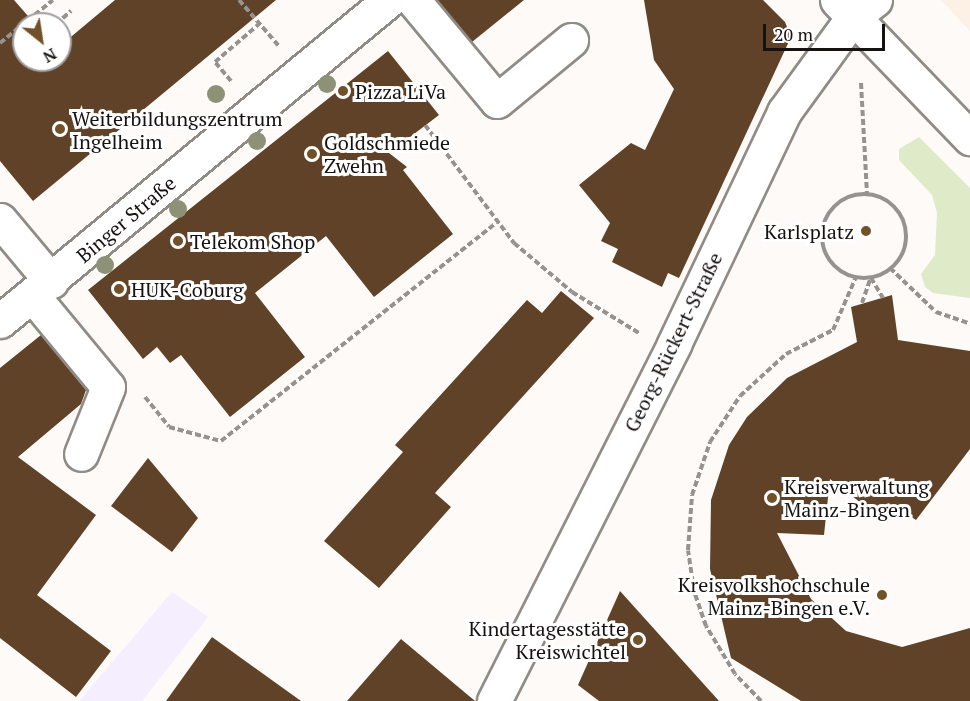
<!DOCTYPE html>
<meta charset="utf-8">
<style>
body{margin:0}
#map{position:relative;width:970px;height:701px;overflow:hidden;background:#fefaf7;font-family:"PT Serif",serif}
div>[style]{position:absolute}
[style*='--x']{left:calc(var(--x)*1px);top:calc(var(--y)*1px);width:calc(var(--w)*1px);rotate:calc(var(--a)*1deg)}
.built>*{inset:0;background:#fdf0e5}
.education>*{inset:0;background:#f4eeff}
.green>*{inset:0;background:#dfebc8}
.building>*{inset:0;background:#5f4227}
.path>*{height:4px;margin-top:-2px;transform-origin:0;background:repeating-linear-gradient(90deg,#959290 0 6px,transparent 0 9px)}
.path>.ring{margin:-2px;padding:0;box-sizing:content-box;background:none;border:4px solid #959290;border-radius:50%}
.roads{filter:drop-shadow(2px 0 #918b86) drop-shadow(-2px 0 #918b86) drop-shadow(0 2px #918b86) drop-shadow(0 -2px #918b86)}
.minor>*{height:33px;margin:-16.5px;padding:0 16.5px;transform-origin:16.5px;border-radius:16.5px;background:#fff}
.major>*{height:33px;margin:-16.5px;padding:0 16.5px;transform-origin:16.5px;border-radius:16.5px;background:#fff}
.trees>*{width:18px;height:18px;margin:-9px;border-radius:50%;background:#8d9277}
.dots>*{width:16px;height:16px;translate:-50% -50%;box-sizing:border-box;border:3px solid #fff;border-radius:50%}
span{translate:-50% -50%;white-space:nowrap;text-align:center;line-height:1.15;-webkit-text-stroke:6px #fff;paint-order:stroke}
.poi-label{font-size:20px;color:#151211}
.left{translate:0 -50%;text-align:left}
.right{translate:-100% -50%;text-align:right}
.street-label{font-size:20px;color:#151211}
.north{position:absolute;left:12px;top:12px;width:60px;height:60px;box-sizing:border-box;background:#fff;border:2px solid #a1a0a0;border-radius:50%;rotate:150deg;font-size:16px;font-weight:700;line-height:24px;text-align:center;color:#151211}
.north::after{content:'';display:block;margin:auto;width:21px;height:27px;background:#715127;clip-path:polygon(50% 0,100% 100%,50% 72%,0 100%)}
.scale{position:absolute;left:763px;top:24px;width:122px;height:27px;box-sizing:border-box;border:3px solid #151211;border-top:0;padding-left:8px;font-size:18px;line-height:21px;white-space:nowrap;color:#151211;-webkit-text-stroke:4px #fff;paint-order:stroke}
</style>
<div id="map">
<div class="built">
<i style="clip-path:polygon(941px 0,970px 0,970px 31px)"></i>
</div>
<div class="education">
<i style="clip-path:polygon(172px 592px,208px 617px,142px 701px,79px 701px)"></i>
</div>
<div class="green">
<i style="clip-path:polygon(919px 137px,970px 188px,970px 298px,933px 293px,925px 287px,921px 274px,935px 255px,937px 213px,932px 195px,899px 160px,899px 149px)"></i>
</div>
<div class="building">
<i style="clip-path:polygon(0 0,14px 0,35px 24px,24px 24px,24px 60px,60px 60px,60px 46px,115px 0,276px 0,33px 201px,0 161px)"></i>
<i style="clip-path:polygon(437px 0,524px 0,472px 42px)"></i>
<i style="clip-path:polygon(644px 0,763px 0,785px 22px,791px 37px,679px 278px,668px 273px,662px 287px,612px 262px,618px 249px,601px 241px,610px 223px,579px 185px,631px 143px,645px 150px,674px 89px,654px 60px)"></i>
<i style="clip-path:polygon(388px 51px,439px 115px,389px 153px,407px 167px,403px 170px,453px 234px,374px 297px,326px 236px,255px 293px,305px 357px,230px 417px,181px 355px,170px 363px,157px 347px,143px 359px,88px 290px)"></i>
<i style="clip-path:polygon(561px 291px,594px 318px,435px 493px,451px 507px,379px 588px,324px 541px,403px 452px,395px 445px,527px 300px,542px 313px)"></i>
<i style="clip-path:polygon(892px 295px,898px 340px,970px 351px,970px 449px,916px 520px,899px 509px,887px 523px,830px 479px,824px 535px,777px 533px,811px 599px,846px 631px,902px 647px,970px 628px,970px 701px,801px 701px,731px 658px,710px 569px,711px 500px,729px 445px,747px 417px,787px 378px,857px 342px,851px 307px)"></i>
<i style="clip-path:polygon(41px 335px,86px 390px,81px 404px,18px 457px,96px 515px,37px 595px,111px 651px,76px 697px,0 638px,0 368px)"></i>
<i style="clip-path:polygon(148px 458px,198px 518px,172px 552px,111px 506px)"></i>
<i style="clip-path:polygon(620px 591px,719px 701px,599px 701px,578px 685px)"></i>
<i style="clip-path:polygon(212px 637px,301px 701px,166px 701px)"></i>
<i style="clip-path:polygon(401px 639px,475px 701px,347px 701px)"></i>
</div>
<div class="path">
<i style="--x:239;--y:0;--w:60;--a:49.1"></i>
<i style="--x:56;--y:24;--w:20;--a:-41"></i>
<i style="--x:20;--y:28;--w:6;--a:51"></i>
<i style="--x:0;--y:43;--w:68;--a:-39.1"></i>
<i style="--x:231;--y:81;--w:25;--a:-130"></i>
<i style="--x:215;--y:62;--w:58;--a:-40.8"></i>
<i style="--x:861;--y:83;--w:111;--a:86.9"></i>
<i style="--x:425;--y:125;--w:148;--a:53"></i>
<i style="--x:514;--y:243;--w:76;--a:40.2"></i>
<i style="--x:572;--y:292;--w:79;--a:31.5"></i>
<i class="ring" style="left:822px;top:194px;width:80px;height:80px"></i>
<i style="--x:890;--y:268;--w:64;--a:43.7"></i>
<i style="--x:936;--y:312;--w:36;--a:19"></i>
<i style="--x:871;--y:278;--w:23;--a:59"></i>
<i style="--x:862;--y:303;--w:28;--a:-71"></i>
<i style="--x:145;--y:397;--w:38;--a:51"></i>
<i style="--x:169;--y:427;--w:54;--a:15.1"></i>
<i style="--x:221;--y:441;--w:351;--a:-38.4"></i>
<i style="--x:761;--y:701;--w:37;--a:-134"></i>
<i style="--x:735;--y:674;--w:56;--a:-121.1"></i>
<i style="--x:706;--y:626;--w:37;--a:-109"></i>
<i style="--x:694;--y:591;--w:41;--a:-98.3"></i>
<i style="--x:688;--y:550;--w:55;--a:-85.8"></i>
<i style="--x:692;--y:495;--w:56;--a:-71.2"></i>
<i style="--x:710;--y:442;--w:55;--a:-56.9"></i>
<i style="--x:740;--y:396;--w:62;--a:-42.4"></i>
<i style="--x:786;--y:354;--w:53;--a:-27.1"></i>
<i style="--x:833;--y:330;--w:58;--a:-66.5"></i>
</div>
<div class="roads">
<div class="minor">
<i style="--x:413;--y:0;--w:131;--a:50.3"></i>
<i style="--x:497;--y:101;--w:96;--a:-39.5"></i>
<i style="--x:0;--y:220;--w:80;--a:50.1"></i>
<i style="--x:32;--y:295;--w:119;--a:50.4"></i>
<i style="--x:108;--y:387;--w:72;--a:111.9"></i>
<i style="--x:494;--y:701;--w:400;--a:-63.2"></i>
<i style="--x:674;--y:344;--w:257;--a:-64.6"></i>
<i style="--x:784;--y:112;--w:117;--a:-54"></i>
<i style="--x:853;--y:17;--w:28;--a:-38"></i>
</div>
<div class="major">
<i style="--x:837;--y:0;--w:192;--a:46.1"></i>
<i style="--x:0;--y:321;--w:504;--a:-39.53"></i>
</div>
</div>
<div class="trees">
<i style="left:327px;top:84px"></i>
<i style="left:216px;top:94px"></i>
<i style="left:257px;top:141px"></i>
<i style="left:178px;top:209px"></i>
<i style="left:105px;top:265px"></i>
</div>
<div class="dots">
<i style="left:343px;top:91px;background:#715127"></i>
<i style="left:60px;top:129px;background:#715127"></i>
<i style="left:312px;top:154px;background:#715127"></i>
<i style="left:866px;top:231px;background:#715127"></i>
<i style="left:178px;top:241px;background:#715127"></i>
<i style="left:119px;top:289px;background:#715127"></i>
<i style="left:772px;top:498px;background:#715127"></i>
<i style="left:882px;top:595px;background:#715127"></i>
<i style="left:638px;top:640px;background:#715127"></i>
</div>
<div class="poi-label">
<span class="left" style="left:355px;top:91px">Pizza LiVa</span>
<span class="left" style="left:72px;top:130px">Weiterbildungszentrum<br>Ingelheim</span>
<span class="left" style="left:324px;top:154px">Goldschmiede<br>Zwehn</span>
<span class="right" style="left:854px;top:231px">Karlsplatz</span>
<span class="left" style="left:190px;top:241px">Telekom Shop</span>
<span class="left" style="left:131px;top:289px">HUK-Coburg</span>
<span class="left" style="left:784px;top:498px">Kreisverwaltung<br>Mainz-Bingen</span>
<span class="right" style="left:870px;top:596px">Kreisvolkshochschule<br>Mainz-Bingen e.V.</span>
<span class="right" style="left:626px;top:640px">Kindertagesstätte<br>Kreiswichtel</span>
</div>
<div class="street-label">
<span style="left:126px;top:219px;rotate:-40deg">Binger Straße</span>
<span style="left:673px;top:342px;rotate:-64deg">Georg-Rückert-Straße</span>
</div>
<div class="north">N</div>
<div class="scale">20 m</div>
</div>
